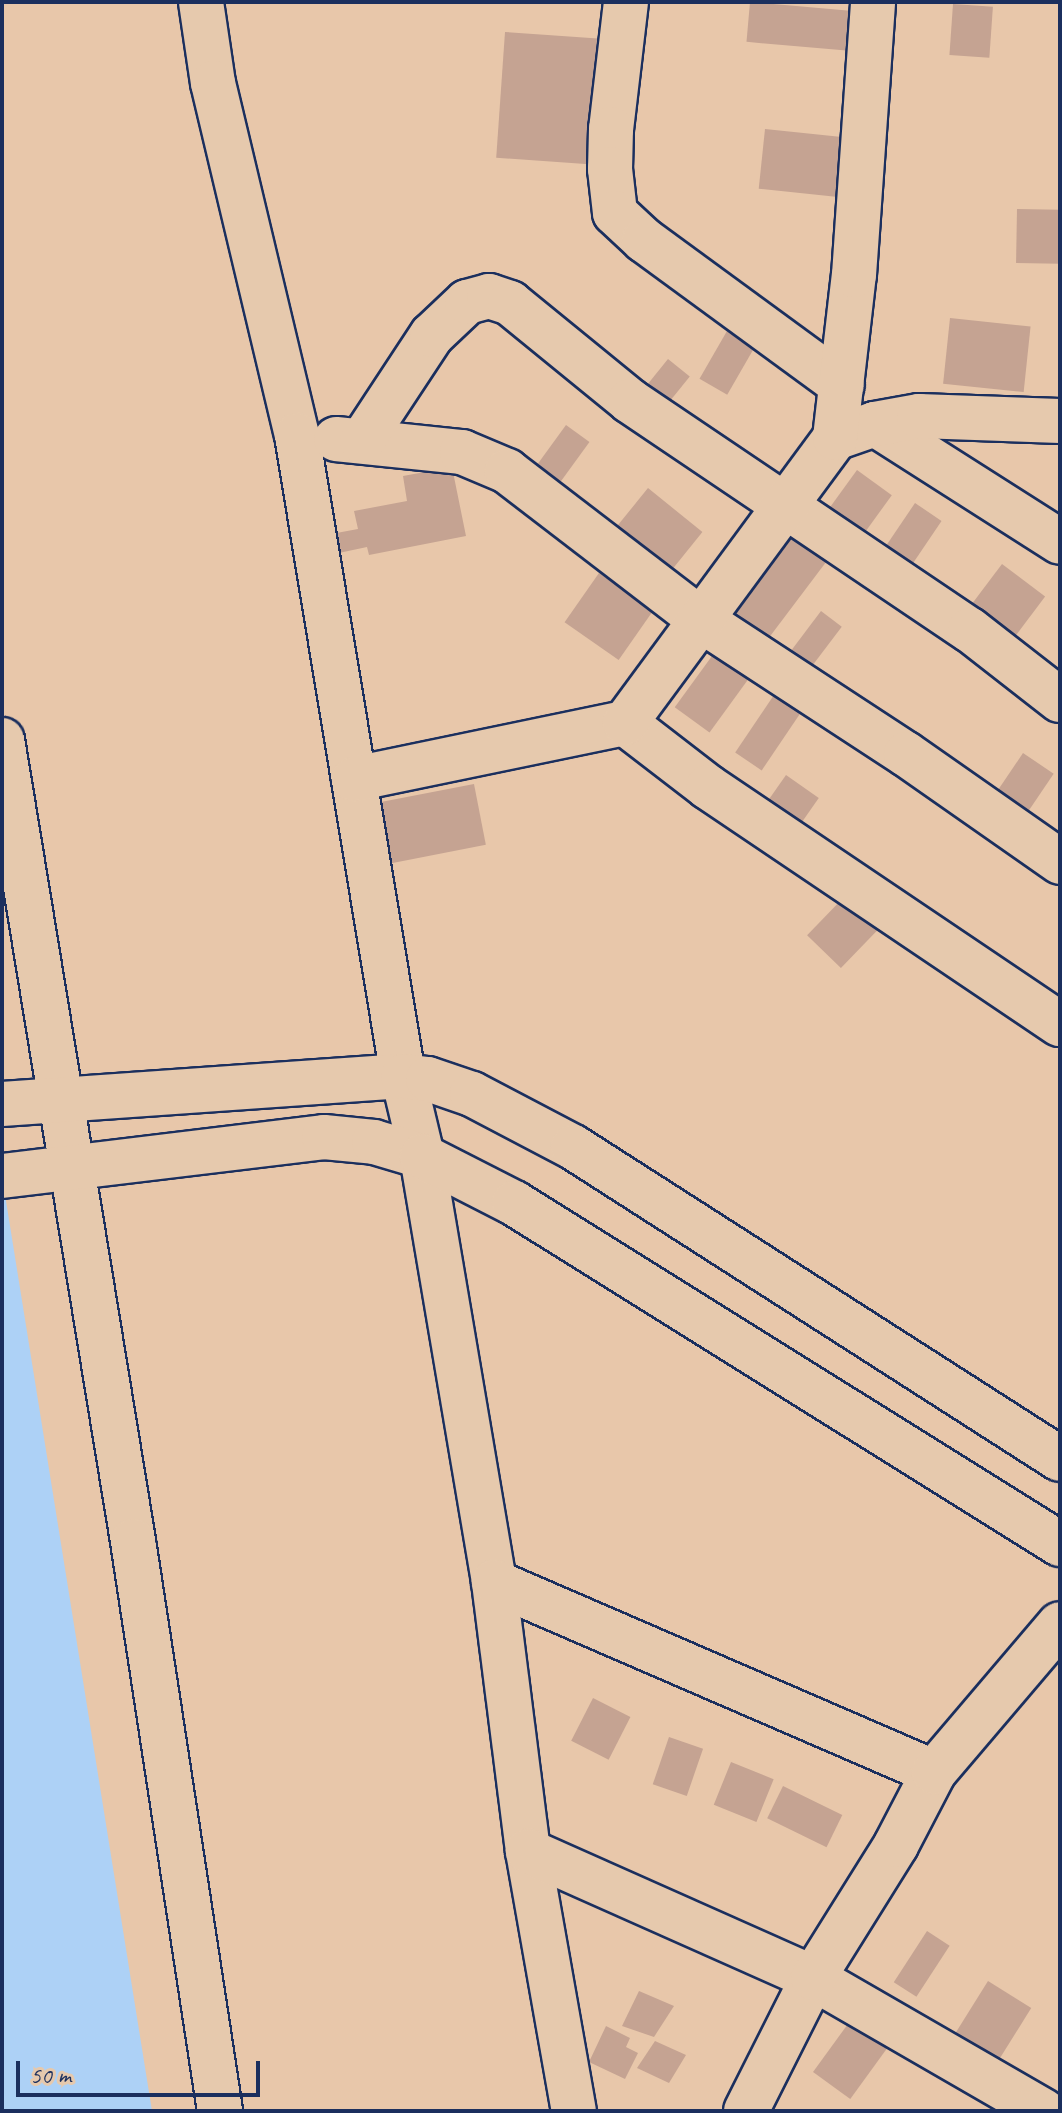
<!DOCTYPE html>
<style>
body{margin:0}
#map{position:relative;width:1062px;height:2113px;overflow:hidden;background:#e8c7aa;font-family:Caveat,sans-serif}
div>[style]{position:absolute}
[style*='--x']{left:calc(var(--x)*1px);top:calc(var(--y)*1px);width:calc(var(--w)*1px);rotate:calc(var(--a)*1deg)}
.water>*{inset:0;background:#add1f6}
.building>*{inset:0;background:#c5a392;transform-origin:0 0}
.roads{filter:drop-shadow(2px 0 #1b2f5e) drop-shadow(-2px 0 #1b2f5e) drop-shadow(0 2px #1b2f5e) drop-shadow(0 -2px #1b2f5e)}
.minor>*{height:44px;margin:-22px;padding:0 22px;transform-origin:22px;border-radius:22px;background:#e6c9ad}
span{translate:-50% -50%;white-space:nowrap;text-align:center;line-height:1.15;-webkit-text-stroke:7px #e6c9ad;paint-order:stroke}
.frame{position:absolute;inset:0;border:4px solid #1b2f5e;pointer-events:none}
.scale{position:absolute;left:16px;top:2061px;width:244px;height:36px;box-sizing:border-box;border:4px solid #1b2f5e;border-top:0;padding-left:10px;font-size:24px;line-height:28px;white-space:nowrap;color:#1b2f5e;-webkit-text-stroke:6px #e6c9ad;paint-order:stroke}
</style>
<div id="map">
<div class="water">
<i style="clip-path:polygon(2px 1176px,152px 2111px,2px 2111px)"></i>
</div>
<div class="building">
<i style="left:750px;top:2px;width:106px;height:40px;rotate:5deg"></i>
<i style="left:953px;top:4px;width:40px;height:51px;rotate:4deg"></i>
<i style="left:505px;top:32px;width:93px;height:126px;rotate:4deg"></i>
<i style="left:765px;top:129px;width:82px;height:60px;rotate:6deg"></i>
<i style="left:1017px;top:209px;width:43px;height:54px;rotate:1deg"></i>
<i style="left:950px;top:318px;width:81px;height:66px;rotate:6deg"></i>
<i style="left:727px;top:331px;width:32px;height:55px;rotate:30deg"></i>
<i style="left:668px;top:359px;width:28px;height:42px;rotate:39deg"></i>
<i style="left:566px;top:425px;width:29px;height:68px;rotate:36deg"></i>
<i style="clip-path:polygon(452px 467px,466px 536px,369px 555px,367px 547px,334px 554px,331px 534px,358px 529px,354px 511px,407px 501px,403px 476px)"></i>
<i style="left:857px;top:470px;width:43px;height:49px;rotate:36deg"></i>
<i style="left:648px;top:488px;width:70px;height:58px;rotate:39deg"></i>
<i style="left:915px;top:503px;width:32px;height:52px;rotate:34deg"></i>
<i style="left:790px;top:530px;width:48px;height:105px;rotate:37deg"></i>
<i style="left:1002px;top:564px;width:54px;height:52px;rotate:37deg"></i>
<i style="left:599px;top:573px;width:66px;height:60px;rotate:35deg"></i>
<i style="left:821px;top:611px;width:26px;height:56px;rotate:37deg"></i>
<i style="left:720px;top:645px;width:43px;height:77px;rotate:36deg"></i>
<i style="left:776px;top:692px;width:32px;height:73px;rotate:34deg"></i>
<i style="left:1023px;top:753px;width:37px;height:58px;rotate:34deg"></i>
<i style="left:786px;top:775px;width:40px;height:50px;rotate:35deg"></i>
<i style="left:474px;top:784px;width:62px;height:104px;rotate:79deg"></i>
<i style="left:846px;top:895px;width:47px;height:56px;rotate:44deg"></i>
<i style="left:593px;top:1698px;width:42px;height:48px;rotate:27deg"></i>
<i style="left:669px;top:1737px;width:36px;height:50px;rotate:19deg"></i>
<i style="left:731px;top:1762px;width:46px;height:46px;rotate:22deg"></i>
<i style="left:783px;top:1786px;width:66px;height:36px;rotate:26deg"></i>
<i style="left:927px;top:1931px;width:27px;height:61px;rotate:33deg"></i>
<i style="left:988px;top:1981px;width:51px;height:67px;rotate:32deg"></i>
<i style="clip-path:polygon(639px 1991px,674px 2006px,654px 2037px,622px 2026px)"></i>
<i style="left:853px;top:2017px;width:46px;height:68px;rotate:36deg"></i>
<i style="clip-path:polygon(606px 2026px,630px 2038px,626px 2047px,638px 2053px,625px 2079px,589px 2062px)"></i>
<i style="clip-path:polygon(655px 2041px,686px 2055px,669px 2083px,637px 2068px)"></i>
</div>
<div class="roads">
<div class="minor">
<i style="--x:201;--y:2;--w:82;--a:81.6"></i>
<i style="--x:213;--y:83;--w:362;--a:76.6"></i>
<i style="--x:297;--y:435;--w:650;--a:80.61"></i>
<i style="--x:403;--y:1076;--w:82;--a:76.6"></i>
<i style="--x:422;--y:1156;--w:432;--a:80.4"></i>
<i style="--x:494;--y:1582;--w:271;--a:82.8"></i>
<i style="--x:528;--y:1851;--w:264;--a:80"></i>
<i style="--x:626;--y:2;--w:128;--a:96.7"></i>
<i style="--x:611;--y:129;--w:40;--a:91.4"></i>
<i style="--x:610;--y:169;--w:44;--a:83.5"></i>
<i style="--x:615;--y:213;--w:40;--a:43"></i>
<i style="--x:644;--y:240;--w:245;--a:36.2"></i>
<i style="--x:875;--y:424;--w:219;--a:32.5"></i>
<i style="--x:835;--y:438;--w:42;--a:-19.3"></i>
<i style="--x:875;--y:424;--w:45;--a:-10.3"></i>
<i style="--x:919;--y:416;--w:141;--a:2"></i>
<i style="--x:336;--y:439;--w:127;--a:5.9"></i>
<i style="--x:462;--y:452;--w:49;--a:22.9"></i>
<i style="--x:507;--y:471;--w:245;--a:37.5"></i>
<i style="--x:701;--y:620;--w:245;--a:33.2"></i>
<i style="--x:906;--y:754;--w:188;--a:35"></i>
<i style="--x:362;--y:441;--w:127;--a:-56.6"></i>
<i style="--x:432;--y:335;--w:48;--a:-43.3"></i>
<i style="--x:467;--y:302;--w:23;--a:-15"></i>
<i style="--x:489;--y:296;--w:22;--a:18"></i>
<i style="--x:510;--y:303;--w:155;--a:39.2"></i>
<i style="--x:630;--y:401;--w:410;--a:34"></i>
<i style="--x:970;--y:630;--w:114;--a:37.9"></i>
<i style="--x:625;--y:723;--w:105;--a:37.6"></i>
<i style="--x:708;--y:787;--w:424;--a:34"></i>
<i style="--x:2;--y:740;--w:812;--a:80.71"></i>
<i style="--x:133;--y:1541;--w:577;--a:81.32"></i>
<i style="--x:354;--y:779;--w:277;--a:-11.7"></i>
<i style="--x:625;--y:723;--w:354;--a:-53.6"></i>
<i style="--x:835;--y:438;--w:164;--a:-83.4"></i>
<i style="--x:854;--y:275;--w:274;--a:-86"></i>
<i style="--x:2;--y:1104;--w:402;--a:-4"></i>
<i style="--x:403;--y:1076;--w:25;--a:7"></i>
<i style="--x:428;--y:1079;--w:46;--a:18.8"></i>
<i style="--x:472;--y:1094;--w:114;--a:27.7"></i>
<i style="--x:573;--y:1147;--w:578;--a:32.65"></i>
<i style="--x:2;--y:1176;--w:324;--a:-6.9"></i>
<i style="--x:324;--y:1137;--w:50;--a:5.7"></i>
<i style="--x:374;--y:1142;--w:50;--a:16.3"></i>
<i style="--x:422;--y:1156;--w:103;--a:27.1"></i>
<i style="--x:514;--y:1203;--w:644;--a:31.99"></i>
<i style="--x:494;--y:1582;--w:479;--a:23.4"></i>
<i style="--x:528;--y:1851;--w:312;--a:24"></i>
<i style="--x:813;--y:1978;--w:266;--a:30"></i>
<i style="--x:746;--y:2111;--w:149;--a:-63.3"></i>
<i style="--x:813;--y:1978;--w:157;--a:-58"></i>
<i style="--x:896;--y:1845;--w:82;--a:-62.5"></i>
<i style="--x:934;--y:1772;--w:194;--a:-49.6"></i>
</div>
</div>
<div class="frame"></div>
<div class="scale">50 m</div>
</div>
